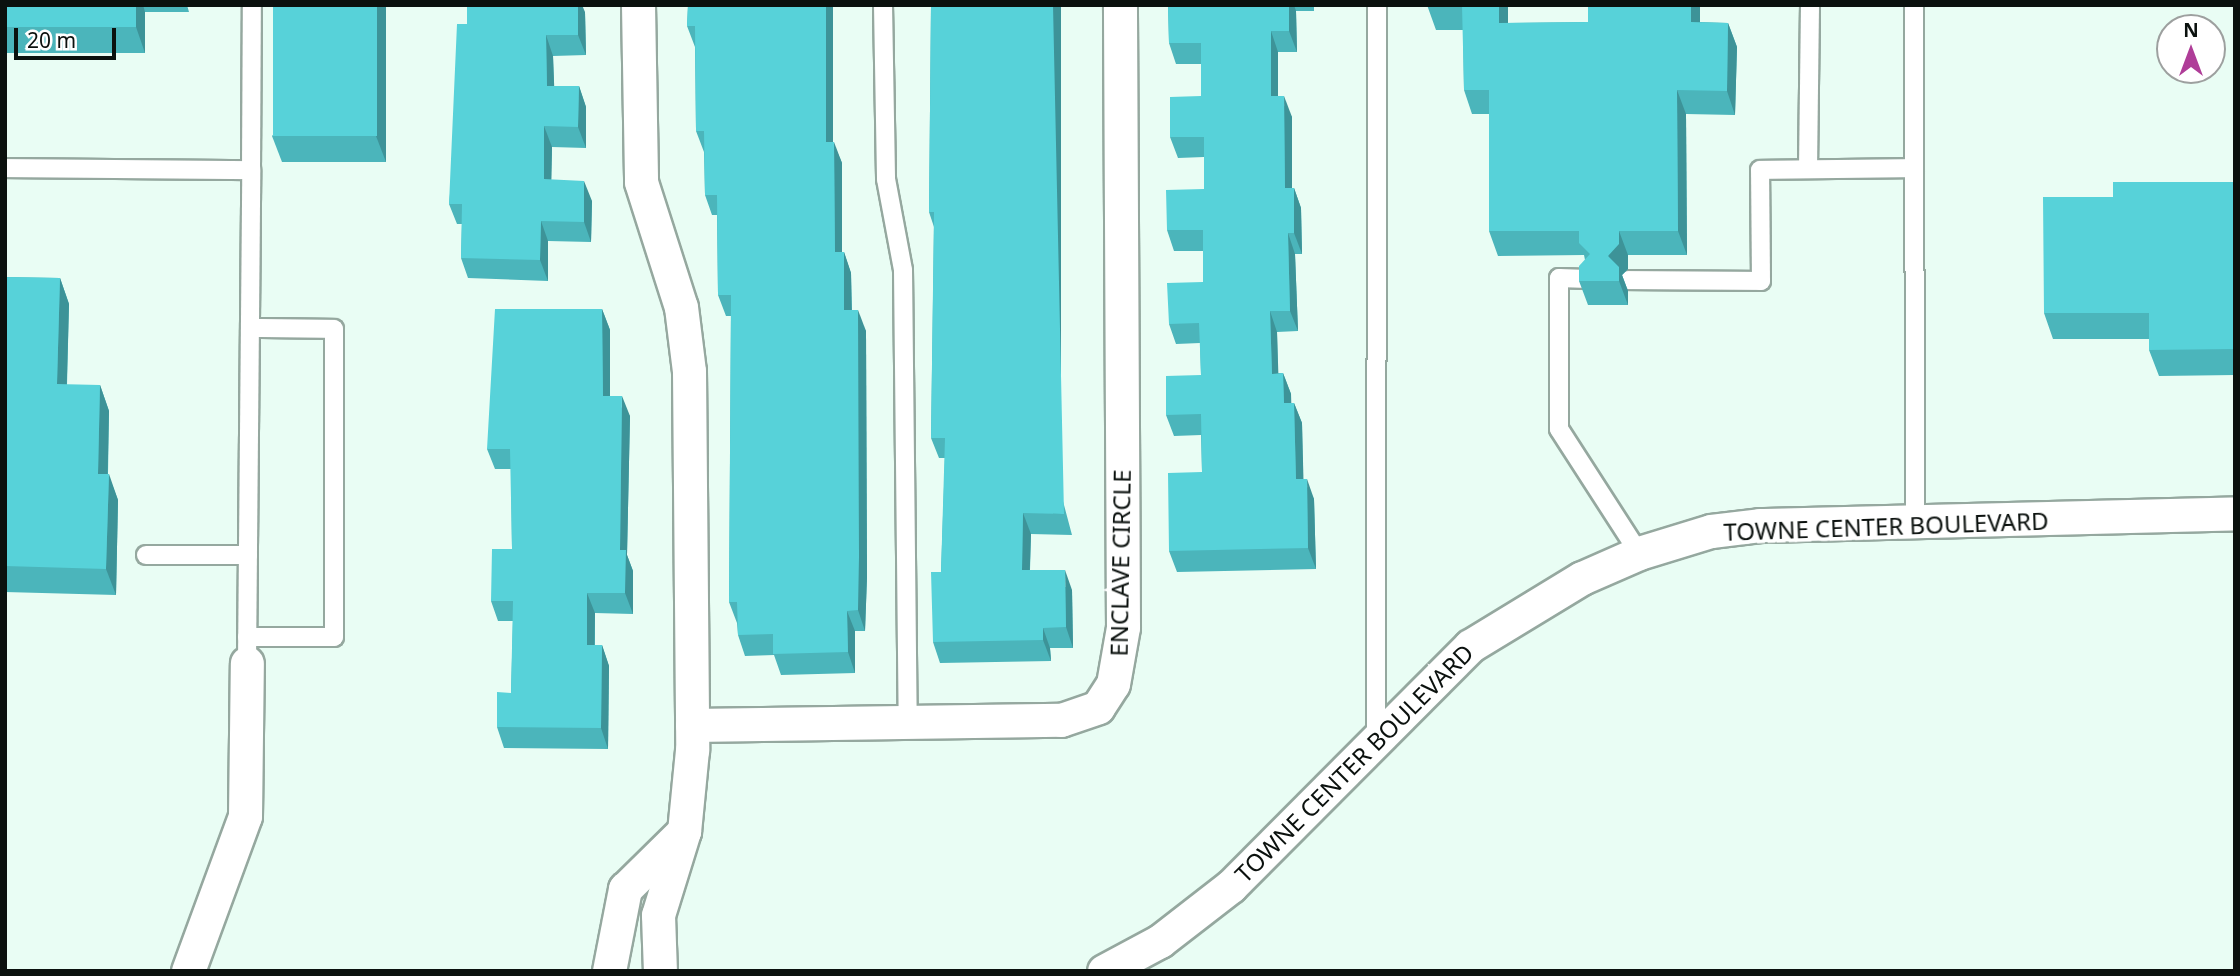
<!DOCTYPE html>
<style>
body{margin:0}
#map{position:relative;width:2240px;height:976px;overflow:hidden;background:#e9fdf4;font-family:"Noto Sans",sans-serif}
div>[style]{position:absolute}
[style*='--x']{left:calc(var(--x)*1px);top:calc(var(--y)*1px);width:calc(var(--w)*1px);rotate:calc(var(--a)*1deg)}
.roads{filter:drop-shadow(2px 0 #95a89f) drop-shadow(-2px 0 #95a89f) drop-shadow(0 2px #95a89f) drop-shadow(0 -2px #95a89f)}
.lane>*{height:18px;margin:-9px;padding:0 9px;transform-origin:9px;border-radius:9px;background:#fff}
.street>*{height:33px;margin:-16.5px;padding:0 16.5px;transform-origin:16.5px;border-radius:16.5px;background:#fff}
.wall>*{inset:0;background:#4bb5bb}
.shaded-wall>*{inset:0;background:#3d9398;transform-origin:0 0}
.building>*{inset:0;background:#57d2d9;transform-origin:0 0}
span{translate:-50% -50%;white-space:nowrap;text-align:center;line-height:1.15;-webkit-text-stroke:7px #fff;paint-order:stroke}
.street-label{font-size:24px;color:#0b110e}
.frame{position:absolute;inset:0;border:7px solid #0b110e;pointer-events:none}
.north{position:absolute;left:2156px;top:14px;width:70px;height:70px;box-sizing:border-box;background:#fff;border:2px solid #9da09f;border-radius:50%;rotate:0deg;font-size:19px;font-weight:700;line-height:28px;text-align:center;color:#0b110e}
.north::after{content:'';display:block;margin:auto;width:24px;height:32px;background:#af3d98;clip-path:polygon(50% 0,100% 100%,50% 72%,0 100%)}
.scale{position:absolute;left:14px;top:28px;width:102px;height:32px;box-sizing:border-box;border:4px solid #0b110e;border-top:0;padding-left:9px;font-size:21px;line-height:24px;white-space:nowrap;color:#0b110e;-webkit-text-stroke:5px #fff;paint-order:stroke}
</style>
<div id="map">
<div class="roads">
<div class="lane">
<i style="--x:883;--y:5;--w:174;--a:89"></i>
<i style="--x:886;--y:179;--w:93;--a:79.4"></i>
<i style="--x:903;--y:270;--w:454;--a:89.4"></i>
<i style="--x:1914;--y:5;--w:520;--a:89.89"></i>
<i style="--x:5;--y:168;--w:246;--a:0.5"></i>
<i style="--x:251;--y:170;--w:165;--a:-89.7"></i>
<i style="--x:1808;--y:169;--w:164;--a:-89.3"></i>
<i style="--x:1588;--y:279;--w:29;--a:-178"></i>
<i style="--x:1559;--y:278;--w:151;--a:90"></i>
<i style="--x:1559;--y:429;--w:148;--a:57.2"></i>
<i style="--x:1628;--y:280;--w:133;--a:0.4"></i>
<i style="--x:1761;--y:281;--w:111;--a:-90.5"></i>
<i style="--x:1760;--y:170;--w:154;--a:-0.7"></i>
<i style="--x:146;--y:555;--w:102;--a:0"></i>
<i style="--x:247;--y:637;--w:87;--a:0"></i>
<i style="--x:334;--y:637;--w:308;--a:-90"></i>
<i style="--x:334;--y:329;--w:84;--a:-179.3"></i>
<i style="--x:247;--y:663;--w:493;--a:-89.5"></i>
<i style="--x:1376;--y:736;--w:731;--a:-89.92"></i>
</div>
<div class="street">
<i style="--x:638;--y:5;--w:177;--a:89"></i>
<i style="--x:641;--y:182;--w:131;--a:72.3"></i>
<i style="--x:681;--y:307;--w:64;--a:82.9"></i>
<i style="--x:689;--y:371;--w:379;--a:89.5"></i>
<i style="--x:692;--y:750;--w:81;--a:95.6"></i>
<i style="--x:692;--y:725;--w:369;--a:-0.8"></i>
<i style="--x:1061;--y:720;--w:39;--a:-19"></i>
<i style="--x:1098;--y:707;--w:27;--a:-57"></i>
<i style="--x:1113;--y:684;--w:58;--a:-80"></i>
<i style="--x:1123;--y:627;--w:622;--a:-90.28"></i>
<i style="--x:188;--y:971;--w:165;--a:-69.8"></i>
<i style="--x:245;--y:816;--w:153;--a:-89.3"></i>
<i style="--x:609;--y:971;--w:84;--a:-79"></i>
<i style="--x:625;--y:889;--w:83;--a:-44.5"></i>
<i style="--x:684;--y:831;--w:88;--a:107.2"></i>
<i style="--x:658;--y:915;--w:56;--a:88"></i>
<i style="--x:1104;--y:971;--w:64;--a:-28.2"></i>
<i style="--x:1160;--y:941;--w:90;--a:-37.8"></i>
<i style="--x:1231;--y:886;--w:339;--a:-45.1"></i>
<i style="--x:1470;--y:646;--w:131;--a:-31.3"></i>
<i style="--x:1582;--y:578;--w:62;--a:-23.7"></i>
<i style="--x:1639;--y:553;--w:75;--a:-17"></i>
<i style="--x:1711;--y:531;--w:49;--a:-7"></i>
<i style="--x:1760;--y:525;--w:475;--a:-1.4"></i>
</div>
</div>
<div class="wall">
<i style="clip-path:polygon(5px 5px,187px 5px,189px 12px,145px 12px,145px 53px,5px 53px)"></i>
<i style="clip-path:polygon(386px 5px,386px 162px,282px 162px,272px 136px)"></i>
<i style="clip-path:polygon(688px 5px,833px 6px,833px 142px,842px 163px,842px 252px,844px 252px,851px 273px,852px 310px,866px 331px,867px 577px,865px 631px,855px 631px,855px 673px,781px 675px,774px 655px,745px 656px,738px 635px,737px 623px,729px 602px,731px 316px,726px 316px,718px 295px,717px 215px,712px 215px,705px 195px,704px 152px,696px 131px,695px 47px,687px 26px)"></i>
<i style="clip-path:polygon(931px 5px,1072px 535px,1031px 534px,1030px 570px,1072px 590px,1073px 648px,1050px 648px,1051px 661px,940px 663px,933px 642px,941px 572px,945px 458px,939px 458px,931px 438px,934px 227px,929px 212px)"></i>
<i style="clip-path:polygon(1168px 5px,1314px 5px,1314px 11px,1296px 11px,1297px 52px,1278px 52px,1278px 96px,1292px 117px,1292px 188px,1294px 188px,1301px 208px,1302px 254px,1295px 254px,1298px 331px,1277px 332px,1278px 373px,1283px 373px,1291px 394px,1291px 403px,1294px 403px,1302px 423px,1303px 479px,1314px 499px,1316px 569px,1177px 572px,1169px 551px,1202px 472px,1201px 435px,1174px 436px,1166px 415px,1201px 375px,1200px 343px,1176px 344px,1169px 324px,1203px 282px,1203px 251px,1174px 251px,1167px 230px,1204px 189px,1204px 157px,1178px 158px,1170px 137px,1201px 96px,1201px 64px,1176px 64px,1169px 43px)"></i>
<i style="clip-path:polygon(1427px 5px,1508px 5px,1508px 23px,1588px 22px,1700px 5px,1700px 22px,1728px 23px,1737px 47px,1735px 115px,1686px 114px,1687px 255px,1628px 255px,1628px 269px,1622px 275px,1628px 291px,1628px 305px,1588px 305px,1579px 281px,1585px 260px,1584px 255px,1498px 256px,1489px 231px,1489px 114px,1472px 114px,1464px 90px,1463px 30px,1436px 30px)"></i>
<i style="clip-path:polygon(585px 12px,586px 55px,553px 56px,554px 86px,579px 86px,586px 107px,586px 148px,552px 147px,551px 180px,592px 201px,591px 242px,548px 241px,548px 281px,468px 278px,461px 258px,462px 224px,457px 224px,449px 204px,467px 24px)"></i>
<i style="clip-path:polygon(2235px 182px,2235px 375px,2159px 376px,2149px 350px,2149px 339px,2053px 339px,2044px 313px,2113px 197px)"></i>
<i style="clip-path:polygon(5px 277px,60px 278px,69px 304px,67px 385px,100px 385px,109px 411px,108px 474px,118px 500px,116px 595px,5px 592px)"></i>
<i style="clip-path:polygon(602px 309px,610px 330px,610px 396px,630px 416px,627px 555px,633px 571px,633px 614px,595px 613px,595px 645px,602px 645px,609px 666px,608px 749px,504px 748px,497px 727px,511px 693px,513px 621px,498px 621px,491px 601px,512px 549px,511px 469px,495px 469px,487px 449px)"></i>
</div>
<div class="shaded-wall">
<i style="clip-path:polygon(136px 5px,143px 5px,145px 12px,145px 53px,136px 27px)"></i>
<i style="clip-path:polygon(377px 5px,386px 5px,386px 162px,376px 136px)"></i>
<i style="clip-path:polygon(578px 5px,582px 5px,585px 12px,586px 55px,578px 35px)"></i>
<i style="left:826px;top:5px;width:7px;height:137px"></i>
<i style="left:1053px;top:5px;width:8px;height:509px"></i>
<i style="clip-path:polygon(1289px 5px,1294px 5px,1296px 11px,1297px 52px,1289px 31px)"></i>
<i style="clip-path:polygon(1499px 5px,1508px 5px,1508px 47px,1499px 23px)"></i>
<i style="clip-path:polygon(1691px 5px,1700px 5px,1700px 46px,1691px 22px)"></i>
<i style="clip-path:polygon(1728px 23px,1737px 47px,1735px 115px,1727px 91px)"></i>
<i style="clip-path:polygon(1271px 31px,1278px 52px,1278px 117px,1271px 96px)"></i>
<i style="clip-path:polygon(546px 35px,553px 56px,555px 107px,547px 86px)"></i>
<i style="clip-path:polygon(579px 86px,586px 107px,586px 148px,578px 127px)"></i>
<i style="clip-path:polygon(1677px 90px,1686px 114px,1687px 255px,1678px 231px)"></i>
<i style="clip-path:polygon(1284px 96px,1292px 117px,1292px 209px,1285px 188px)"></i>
<i style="clip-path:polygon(544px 126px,552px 147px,551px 200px,544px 179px)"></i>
<i style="clip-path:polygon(834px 142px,842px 163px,842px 273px,835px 252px)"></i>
<i style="clip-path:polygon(584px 181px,592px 201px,591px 242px,584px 222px)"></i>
<i style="clip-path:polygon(1294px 188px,1301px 208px,1302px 254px,1294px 233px)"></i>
<i style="clip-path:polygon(541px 221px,548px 241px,548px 281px,540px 260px)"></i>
<i style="clip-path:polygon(1619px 231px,1628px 255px,1628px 269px,1622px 275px,1628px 291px,1628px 305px,1619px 281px,1608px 256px)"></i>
<i style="clip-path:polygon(1288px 233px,1295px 254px,1298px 331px,1290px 311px)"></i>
<i style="clip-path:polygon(844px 252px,851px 273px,852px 331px,844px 310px)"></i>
<i style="clip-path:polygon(60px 278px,69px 304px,66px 410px,57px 384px)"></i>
<i style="clip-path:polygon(602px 309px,610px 330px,610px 416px,603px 396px)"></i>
<i style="clip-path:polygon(858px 310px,866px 331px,867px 577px,865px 631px,858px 610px)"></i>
<i style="clip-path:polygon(1270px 311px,1277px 332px,1279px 394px,1272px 374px)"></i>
<i style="clip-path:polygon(1283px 373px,1291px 394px,1292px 423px,1284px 403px)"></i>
<i style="clip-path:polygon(100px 385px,109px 411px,107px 500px,98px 474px)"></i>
<i style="clip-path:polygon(622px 396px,630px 416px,627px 555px,633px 571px,633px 614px,625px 593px,620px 550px)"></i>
<i style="clip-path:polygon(1294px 403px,1302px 423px,1304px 500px,1296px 479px)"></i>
<i style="clip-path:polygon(109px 474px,118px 500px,116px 595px,106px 569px)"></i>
<i style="clip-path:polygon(1307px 479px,1314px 499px,1316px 569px,1308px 548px)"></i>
<i style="clip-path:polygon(1023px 513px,1031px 534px,1029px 591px,1022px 570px)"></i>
<i style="clip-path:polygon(1065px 570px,1072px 590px,1073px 648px,1066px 627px)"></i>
<i style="clip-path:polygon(587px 593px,595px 613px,594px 665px,587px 645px)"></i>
<i style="clip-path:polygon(847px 611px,855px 631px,855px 673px,848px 652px)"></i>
<i style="clip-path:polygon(1043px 628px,1050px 648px,1051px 661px,1043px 640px)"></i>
<i style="clip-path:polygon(602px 645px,609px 666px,608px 749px,601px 728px)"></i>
</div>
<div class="building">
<i style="left:5px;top:5px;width:131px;height:22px"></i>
<i style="left:273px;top:5px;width:104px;height:131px"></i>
<i style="clip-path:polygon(467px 5px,578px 5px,578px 35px,546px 35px,547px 86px,579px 86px,578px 127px,544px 126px,544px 179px,584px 181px,584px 222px,541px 221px,540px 260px,461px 258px,462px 204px,449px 204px,457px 24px,467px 24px)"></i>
<i style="clip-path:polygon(688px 5px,826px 5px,826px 142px,834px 142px,835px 252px,844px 252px,844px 310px,858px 310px,859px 557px,858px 610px,847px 611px,848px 652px,773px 654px,773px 634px,738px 635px,737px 602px,729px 602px,731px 295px,718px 295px,717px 195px,705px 195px,704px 131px,696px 131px,695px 26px,687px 26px)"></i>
<i style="clip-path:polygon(931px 5px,1053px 5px,1064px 514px,1023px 513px,1022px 570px,1065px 570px,1066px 627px,1043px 628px,1043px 640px,933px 642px,931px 572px,941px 572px,945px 438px,931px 438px,934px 212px,929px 212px)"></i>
<i style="clip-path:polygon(1168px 5px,1289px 5px,1289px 31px,1271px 31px,1271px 96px,1284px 96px,1285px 188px,1294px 188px,1294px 233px,1288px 233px,1290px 311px,1270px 311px,1272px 374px,1283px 373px,1284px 403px,1294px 403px,1296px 479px,1307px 479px,1308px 548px,1169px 551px,1168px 473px,1202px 472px,1201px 414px,1166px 415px,1166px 376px,1201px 375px,1199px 323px,1169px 324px,1167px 283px,1203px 282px,1203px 230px,1167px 230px,1166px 190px,1204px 189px,1204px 137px,1170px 137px,1170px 97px,1201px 96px,1201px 43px,1169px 43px)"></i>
<i style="clip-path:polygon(1427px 5px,1499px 5px,1499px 23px,1588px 22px,1588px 5px,1691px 5px,1691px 22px,1728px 23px,1727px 91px,1677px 90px,1678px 231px,1619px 231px,1619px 244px,1608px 256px,1619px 267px,1619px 281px,1579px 281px,1579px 266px,1590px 254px,1579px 243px,1579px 231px,1489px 231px,1489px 90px,1464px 90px,1462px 5px)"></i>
<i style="clip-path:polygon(2113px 182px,2235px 182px,2235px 349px,2149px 350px,2149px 313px,2044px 313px,2043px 197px,2113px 197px)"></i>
<i style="clip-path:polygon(5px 277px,60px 278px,57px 384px,100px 385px,98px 474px,109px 474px,106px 569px,5px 566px)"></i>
<i style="clip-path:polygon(495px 309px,602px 309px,603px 396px,622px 396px,620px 550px,626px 550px,625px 593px,587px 593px,587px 645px,602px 645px,601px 728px,497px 727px,497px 692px,511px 693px,513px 601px,491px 601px,492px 549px,512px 549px,510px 449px,487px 449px)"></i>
</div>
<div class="street-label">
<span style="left:1886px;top:526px;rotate:-2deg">TOWNE CENTER BOULEVARD</span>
<span style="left:1120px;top:563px;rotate:-89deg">ENCLAVE CIRCLE</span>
<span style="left:1354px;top:763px;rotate:-45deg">TOWNE CENTER BOULEVARD</span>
</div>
<div class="frame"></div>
<div class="north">N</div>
<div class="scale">20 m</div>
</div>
